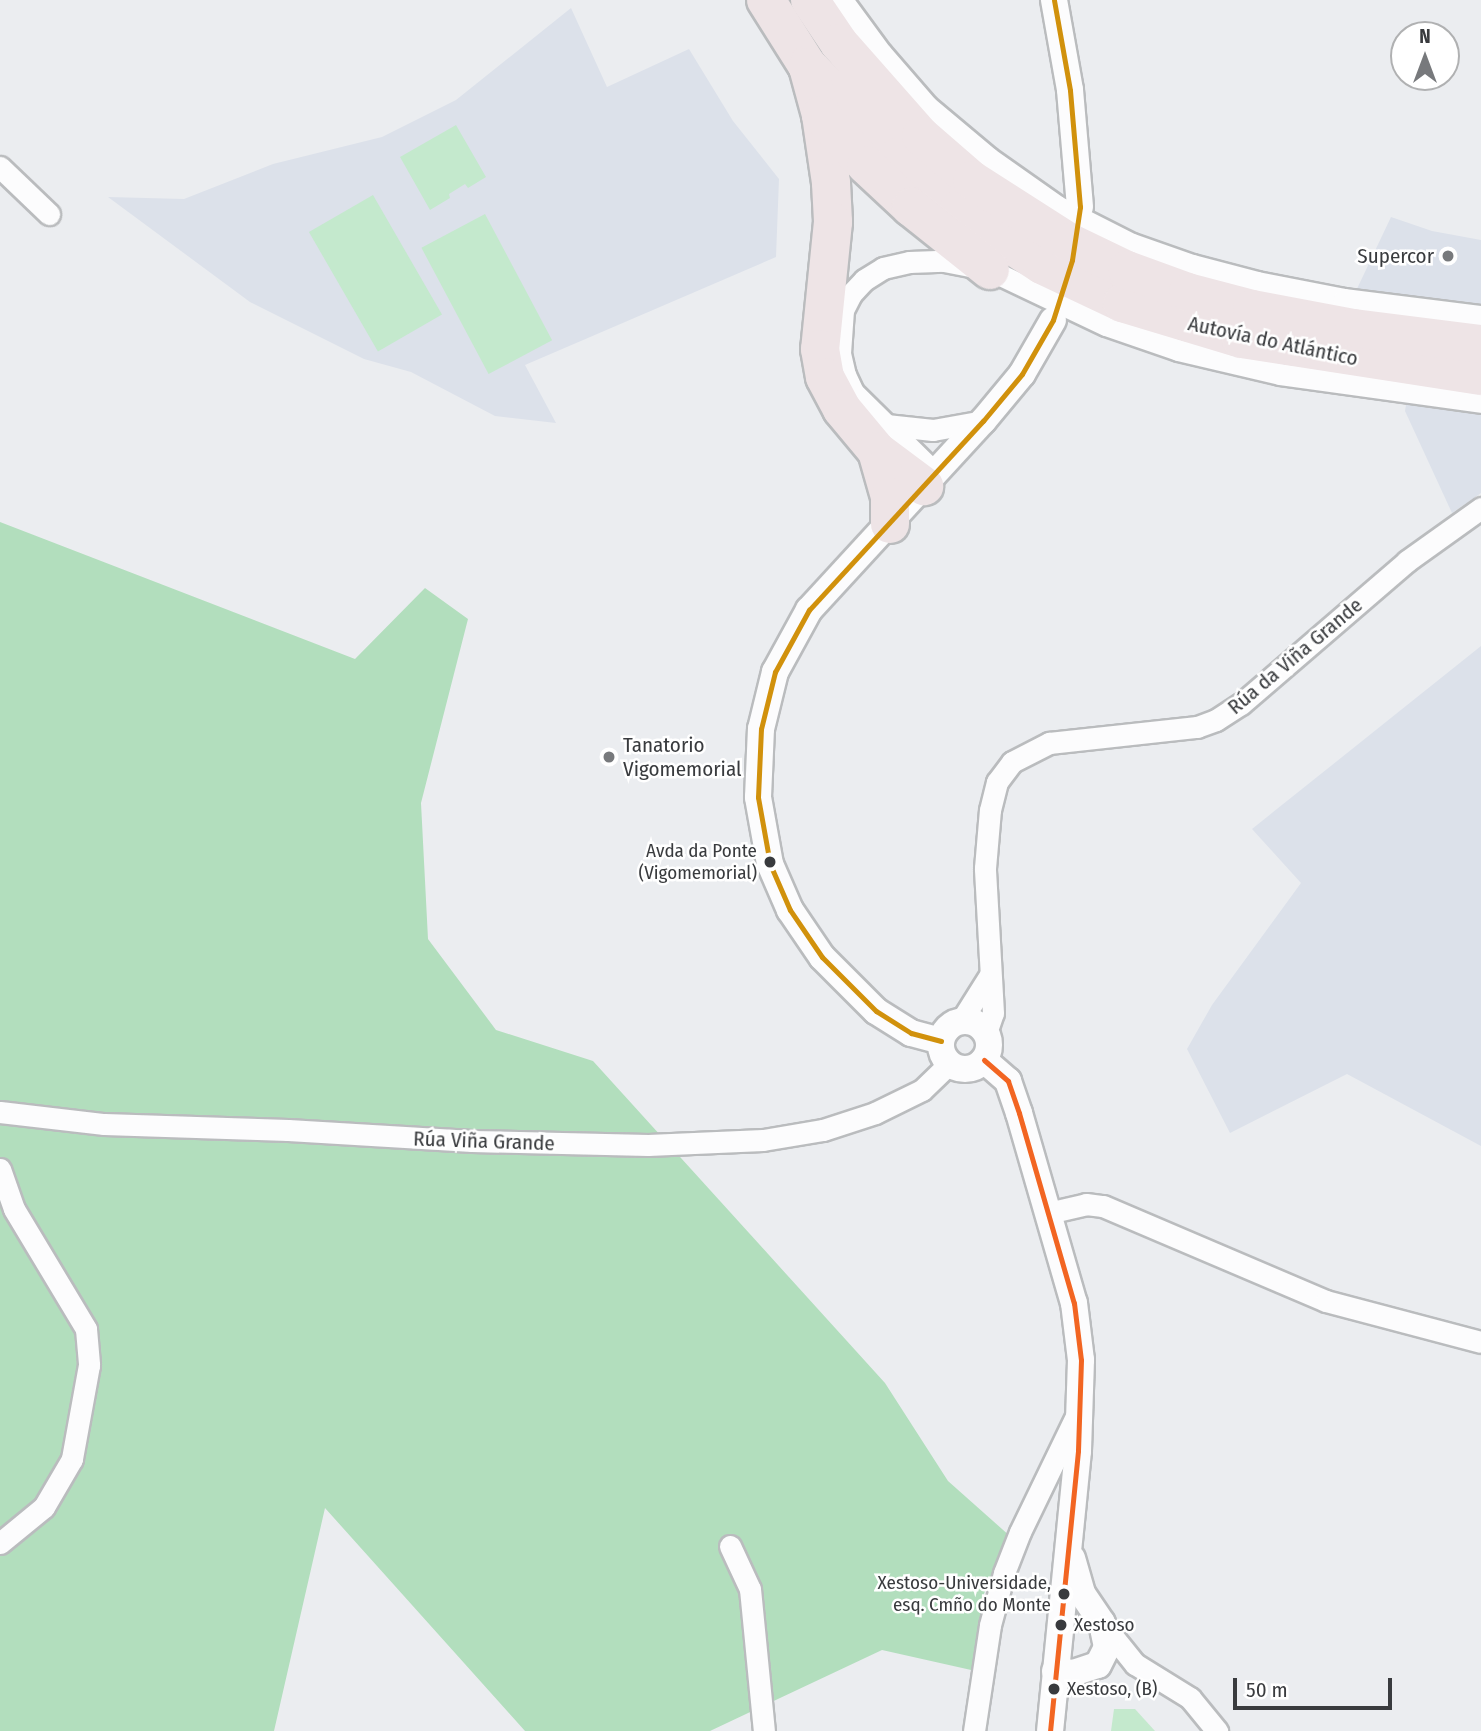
<!DOCTYPE html>
<meta charset="utf-8">
<style>
body{margin:0}
#map{position:relative;width:1481px;height:1731px;overflow:hidden;background:#ebedf0;font-family:"Fira Sans Condensed",sans-serif}
div>[style]{position:absolute}
[style*='--x']{left:calc(var(--x)*1px);top:calc(var(--y)*1px);width:calc(var(--w)*1px);rotate:calc(var(--a)*1deg)}
.built>*{inset:0;background:#dce1ea}
.green>*{inset:0;background:#c4e9cd;transform-origin:0 0}
.forest>*{inset:0;background:#b2debd}
.roads{filter:drop-shadow(2px 0 #babcbe) drop-shadow(-2px 0 #babcbe) drop-shadow(0 2px #babcbe) drop-shadow(0 -2px #babcbe)}
.minor>*{height:21px;margin:-10.5px;padding:0 10.5px;transform-origin:10.5px;border-radius:10.5px;background:#fcfcfd}
.tertiary>*{height:26px;margin:-13px;padding:0 13px;transform-origin:13px;border-radius:13px;background:#fcfcfd}
.tertiary>.ring{margin:-13px;padding:0;box-sizing:content-box;background:none;border:26px solid #fcfcfd;border-radius:50%}
.motorway>*{height:38px;margin:-19px;padding:0 19px;transform-origin:19px;border-radius:19px;background:#eee4e6}
.bus-1>*{height:5px;margin:-2.5px;padding:0 2.5px;transform-origin:2.5px;border-radius:2.5px;background:#f26522}
.bus-2>*{height:5px;margin:-2.5px;padding:0 2.5px;transform-origin:2.5px;border-radius:2.5px;background:#d1910c}
.dots>*{width:19px;height:19px;translate:-50% -50%;box-sizing:border-box;border:4px solid #fff;border-radius:50%}
span{translate:-50% -50%;white-space:nowrap;text-align:center;line-height:1.15;-webkit-text-stroke:5px #fff;paint-order:stroke}
.bus-label{font-size:19px;color:#393b3e}
.right{translate:-100% -50%;text-align:right}
.left{translate:0 -50%;text-align:left}
.poi-label{font-size:21px;color:#393b3e}
.street-label{font-size:21px;color:#393b3e}
.north{position:absolute;left:1390px;top:21px;width:70px;height:70px;box-sizing:border-box;background:#fff;border:2px solid #b0b1b2;border-radius:50%;rotate:0deg;font-size:19px;font-weight:700;line-height:28px;text-align:center;color:#393b3e}
.north::after{content:'';display:block;margin:auto;width:24px;height:32px;background:#77797c;clip-path:polygon(50% 0,100% 100%,50% 72%,0 100%)}
.scale{position:absolute;left:1233px;top:1678px;width:159px;height:32px;box-sizing:border-box;border:4px solid #393b3e;border-top:0;padding-left:9px;font-size:21px;line-height:24px;white-space:nowrap;color:#393b3e;-webkit-text-stroke:5px #fff;paint-order:stroke}
</style>
<div id="map">
<div class="built">
<i style="clip-path:polygon(571px 8px,607px 87px,689px 49px,733px 121px,779px 179px,776px 257px,525px 365px,556px 423px,495px 416px,411px 372px,364px 359px,250px 302px,108px 197px,184px 199px,273px 164px,382px 137px,456px 100px)"></i>
<i style="clip-path:polygon(1391px 217px,1432px 231px,1481px 240px,1481px 310px,1355px 293px)"></i>
<i style="clip-path:polygon(1407px 399px,1481px 411px,1481px 493px,1452px 513px,1405px 411px)"></i>
<i style="clip-path:polygon(1481px 646px,1481px 1146px,1347px 1074px,1230px 1133px,1187px 1049px,1212px 1005px,1301px 883px,1252px 829px)"></i>
</div>
<div class="green">
<i style="clip-path:polygon(456px 125px,486px 177px,468px 188px,465px 184px,449px 194px,450px 198px,430px 210px,400px 157px)"></i>
<i style="left:373px;top:195px;width:138px;height:74px;rotate:60deg"></i>
<i style="left:485px;top:214px;width:143px;height:72px;rotate:62deg"></i>
<i style="clip-path:polygon(1114px 1709px,1135px 1709px,1155px 1731px,1111px 1731px)"></i>
</div>
<div class="forest">
<i style="clip-path:polygon(0 522px,355px 659px,425px 588px,468px 619px,421px 803px,428px 939px,496px 1030px,593px 1061px,885px 1383px,948px 1481px,1011px 1537px,980px 1602px,989px 1674px,882px 1650px,710px 1731px,525px 1731px,325px 1508px,274px 1731px,0 1731px)"></i>
</div>
<div class="roads">
<div class="minor">
<i style="--x:842;--y:0;--w:66;--a:53.7"></i>
<i style="--x:881;--y:53;--w:70;--a:49"></i>
<i style="--x:927;--y:106;--w:81;--a:40"></i>
<i style="--x:989;--y:158;--w:83;--a:35.2"></i>
<i style="--x:1057;--y:206;--w:84;--a:26.9"></i>
<i style="--x:1132;--y:244;--w:64;--a:19.3"></i>
<i style="--x:1192;--y:265;--w:67;--a:14.7"></i>
<i style="--x:1257;--y:282;--w:89;--a:11.1"></i>
<i style="--x:1344;--y:299;--w:138;--a:7.1"></i>
<i style="--x:0;--y:167;--w:68;--a:43.8"></i>
<i style="--x:886;--y:425;--w:47;--a:6.1"></i>
<i style="--x:933;--y:430;--w:51;--a:-10.2"></i>
<i style="--x:935;--y:473;--w:115;--a:-135.4"></i>
<i style="--x:853;--y:392;--w:19;--a:-115"></i>
<i style="--x:845;--y:375;--w:23;--a:-103"></i>
<i style="--x:840;--y:353;--w:43;--a:-86"></i>
<i style="--x:843;--y:310;--w:18;--a:-63"></i>
<i style="--x:851;--y:294;--w:19;--a:-47"></i>
<i style="--x:864;--y:280;--w:22;--a:-32"></i>
<i style="--x:883;--y:268;--w:27;--a:-13"></i>
<i style="--x:909;--y:262;--w:35;--a:-2"></i>
<i style="--x:944;--y:261;--w:47;--a:11.1"></i>
<i style="--x:990;--y:270;--w:128;--a:25.4"></i>
<i style="--x:1106;--y:325;--w:76;--a:19.1"></i>
<i style="--x:1178;--y:350;--w:105;--a:13.2"></i>
<i style="--x:1280;--y:374;--w:203;--a:7.9"></i>
<i style="--x:961;--y:1021;--w:54;--a:-57.8"></i>
<i style="--x:986;--y:1033;--w:21;--a:-71"></i>
<i style="--x:993;--y:1013;--w:145;--a:-93.2"></i>
<i style="--x:985;--y:868;--w:58;--a:-85.1"></i>
<i style="--x:990;--y:810;--w:29;--a:-76"></i>
<i style="--x:997;--y:782;--w:25;--a:-53"></i>
<i style="--x:1012;--y:762;--w:42;--a:-27.2"></i>
<i style="--x:1049;--y:743;--w:149;--a:-6.2"></i>
<i style="--x:1197;--y:727;--w:20;--a:-20"></i>
<i style="--x:1216;--y:720;--w:30;--a:-33"></i>
<i style="--x:1241;--y:704;--w:219;--a:-40.7"></i>
<i style="--x:1407;--y:561;--w:91;--a:-35.6"></i>
<i style="--x:0;--y:1112;--w:105;--a:6.6"></i>
<i style="--x:104;--y:1124;--w:184;--a:1.9"></i>
<i style="--x:288;--y:1130;--w:184;--a:3.4"></i>
<i style="--x:472;--y:1141;--w:176;--a:1.3"></i>
<i style="--x:648;--y:1145;--w:115;--a:-2.5"></i>
<i style="--x:763;--y:1140;--w:61;--a:-9.5"></i>
<i style="--x:823;--y:1130;--w:55;--a:-18.1"></i>
<i style="--x:875;--y:1113;--w:52;--a:-26.1"></i>
<i style="--x:922;--y:1090;--w:37;--a:-44"></i>
<i style="--x:0;--y:1169;--w:42;--a:70.7"></i>
<i style="--x:14;--y:1209;--w:140;--a:59"></i>
<i style="--x:86;--y:1329;--w:36;--a:85"></i>
<i style="--x:89;--y:1365;--w:96;--a:100.3"></i>
<i style="--x:72;--y:1459;--w:56;--a:120.3"></i>
<i style="--x:44;--y:1507;--w:57;--a:140.7"></i>
<i style="--x:1048;--y:1213;--w:39;--a:-13"></i>
<i style="--x:1086;--y:1204;--w:17;--a:7"></i>
<i style="--x:1103;--y:1206;--w:242;--a:23.1"></i>
<i style="--x:1326;--y:1301;--w:160;--a:14.8"></i>
<i style="--x:730;--y:1546;--w:47;--a:65.1"></i>
<i style="--x:750;--y:1589;--w:143;--a:84.4"></i>
<i style="--x:1102;--y:1623;--w:53;--a:51.2"></i>
<i style="--x:1135;--y:1664;--w:65;--a:31.7"></i>
<i style="--x:1190;--y:1698;--w:43;--a:50.7"></i>
<i style="--x:974;--y:1731;--w:107;--a:-81.4"></i>
<i style="--x:990;--y:1625;--w:54;--a:-74.9"></i>
<i style="--x:1004;--y:1573;--w:44;--a:-68.7"></i>
<i style="--x:1020;--y:1532;--w:133;--a:-64.2"></i>
</div>
<div class="tertiary">
<i style="--x:1054;--y:0;--w:91;--a:79.9"></i>
<i style="--x:1070;--y:90;--w:117;--a:85.1"></i>
<i class="ring" style="left:941px;top:1021px;width:22px;height:22px"></i>
<i style="--x:941;--y:1041;--w:31;--a:-165"></i>
<i style="--x:911;--y:1033;--w:41;--a:-147.8"></i>
<i style="--x:876;--y:1011;--w:76;--a:-135"></i>
<i style="--x:822;--y:957;--w:57;--a:-124.2"></i>
<i style="--x:790;--y:910;--w:50;--a:-113.5"></i>
<i style="--x:770;--y:864;--w:68;--a:-100.2"></i>
<i style="--x:758;--y:797;--w:68;--a:-87.5"></i>
<i style="--x:761;--y:729;--w:59;--a:-76.2"></i>
<i style="--x:775;--y:672;--w:71;--a:-61.3"></i>
<i style="--x:809;--y:610;--w:257;--a:-47.4"></i>
<i style="--x:983;--y:421;--w:61;--a:-50.3"></i>
<i style="--x:1022;--y:374;--w:62;--a:-60.1"></i>
<i style="--x:984;--y:1060;--w:32;--a:41"></i>
<i style="--x:1008;--y:1081;--w:34;--a:71"></i>
<i style="--x:1019;--y:1113;--w:198;--a:73.9"></i>
<i style="--x:1074;--y:1303;--w:57;--a:83"></i>
<i style="--x:1081;--y:1360;--w:91;--a:91.9"></i>
<i style="--x:1078;--y:1451;--w:281;--a:95.7"></i>
<i style="--x:1055;--y:1671;--w:18;--a:6"></i>
<i style="--x:1073;--y:1673;--w:26;--a:-18"></i>
<i style="--x:1098;--y:1665;--w:20;--a:-63"></i>
<i style="--x:1107;--y:1647;--w:25;--a:-102"></i>
<i style="--x:1102;--y:1623;--w:36;--a:-124"></i>
<i style="--x:1082;--y:1593;--w:36;--a:-106"></i>
</div>
<div class="motorway">
<i style="--x:766;--y:0;--w:77;--a:57.8"></i>
<i style="--x:807;--y:65;--w:129;--a:45.6"></i>
<i style="--x:897;--y:157;--w:81;--a:41"></i>
<i style="--x:958;--y:210;--w:100;--a:33.2"></i>
<i style="--x:1042;--y:265;--w:89;--a:25.4"></i>
<i style="--x:1122;--y:303;--w:124;--a:16.8"></i>
<i style="--x:1241;--y:339;--w:243;--a:8.8"></i>
<i style="--x:810;--y:0;--w:52;--a:56"></i>
<i style="--x:839;--y:43;--w:124;--a:48.6"></i>
<i style="--x:921;--y:136;--w:67;--a:40.8"></i>
<i style="--x:972;--y:180;--w:115;--a:32.6"></i>
<i style="--x:1069;--y:242;--w:64;--a:25.8"></i>
<i style="--x:1127;--y:270;--w:65;--a:19.8"></i>
<i style="--x:1188;--y:292;--w:66;--a:14.9"></i>
<i style="--x:1252;--y:309;--w:104;--a:10.6"></i>
<i style="--x:1354;--y:328;--w:128;--a:7.2"></i>
<i style="--x:808;--y:67;--w:50;--a:74.8"></i>
<i style="--x:821;--y:115;--w:69;--a:81.6"></i>
<i style="--x:831;--y:183;--w:39;--a:87"></i>
<i style="--x:833;--y:222;--w:128;--a:95.8"></i>
<i style="--x:820;--y:349;--w:28;--a:80"></i>
<i style="--x:825;--y:377;--w:36;--a:62"></i>
<i style="--x:842;--y:409;--w:55;--a:50.2"></i>
<i style="--x:877;--y:451;--w:59;--a:36.7"></i>
<i style="--x:821;--y:115;--w:67;--a:48"></i>
<i style="--x:866;--y:165;--w:62;--a:43"></i>
<i style="--x:911;--y:207;--w:101;--a:38.6"></i>
<i style="--x:877;--y:451;--w:48;--a:74.2"></i>
<i style="--x:890;--y:497;--w:27;--a:90"></i>
</div>
</div>
<div class="bus-1">
<i style="--x:984;--y:1060;--w:32;--a:41"></i>
<i style="--x:1008;--y:1081;--w:34;--a:71"></i>
<i style="--x:1019;--y:1113;--w:198;--a:73.9"></i>
<i style="--x:1074;--y:1303;--w:57;--a:83"></i>
<i style="--x:1081;--y:1360;--w:91;--a:91.9"></i>
<i style="--x:1078;--y:1451;--w:281;--a:95.7"></i>
</div>
<div class="bus-2">
<i style="--x:941;--y:1041;--w:31;--a:-165"></i>
<i style="--x:911;--y:1033;--w:41;--a:-147.8"></i>
<i style="--x:876;--y:1011;--w:76;--a:-135"></i>
<i style="--x:822;--y:957;--w:57;--a:-124.2"></i>
<i style="--x:790;--y:910;--w:50;--a:-113.5"></i>
<i style="--x:770;--y:864;--w:68;--a:-100.2"></i>
<i style="--x:758;--y:797;--w:68;--a:-87.5"></i>
<i style="--x:761;--y:729;--w:59;--a:-76.2"></i>
<i style="--x:775;--y:672;--w:71;--a:-61.3"></i>
<i style="--x:809;--y:610;--w:257;--a:-47.4"></i>
<i style="--x:983;--y:421;--w:61;--a:-50.3"></i>
<i style="--x:1022;--y:374;--w:62;--a:-60.1"></i>
<i style="--x:1053;--y:320;--w:63;--a:-72.4"></i>
<i style="--x:1072;--y:260;--w:54;--a:-81.4"></i>
<i style="--x:1080;--y:207;--w:117;--a:-94.9"></i>
<i style="--x:1070;--y:90;--w:91;--a:-100.1"></i>
</div>
<div class="dots">
<i style="left:1448px;top:256px;background:#77797c"></i>
<i style="left:609px;top:757px;background:#77797c"></i>
<i style="left:770px;top:862px;background:#393b3e"></i>
<i style="left:1064px;top:1594px;background:#393b3e"></i>
<i style="left:1061px;top:1625px;background:#393b3e"></i>
<i style="left:1054px;top:1689px;background:#393b3e"></i>
</div>
<div class="bus-label">
<span class="right" style="left:757px;top:862px">Avda da Ponte<br>(Vigomemorial)</span>
<span class="right" style="left:1051px;top:1594px">Xestoso-Universidade,<br>esq. Cmño do Monte</span>
<span class="left" style="left:1074px;top:1625px">Xestoso</span>
<span class="left" style="left:1067px;top:1689px">Xestoso, (B)</span>
</div>
<div class="poi-label">
<span class="right" style="left:1434px;top:256px">Supercor</span>
<span class="left" style="left:623px;top:757px">Tanatorio<br>Vigomemorial</span>
</div>
<div class="street-label">
<span style="left:1273px;top:341px;rotate:12deg">Autovía do Atlántico</span>
<span style="left:1295px;top:656px;rotate:-40deg">Rúa da Viña Grande</span>
<span style="left:484px;top:1141px;rotate:2deg">Rúa Viña Grande</span>
</div>
<div class="north">N</div>
<div class="scale">50 m</div>
</div>
